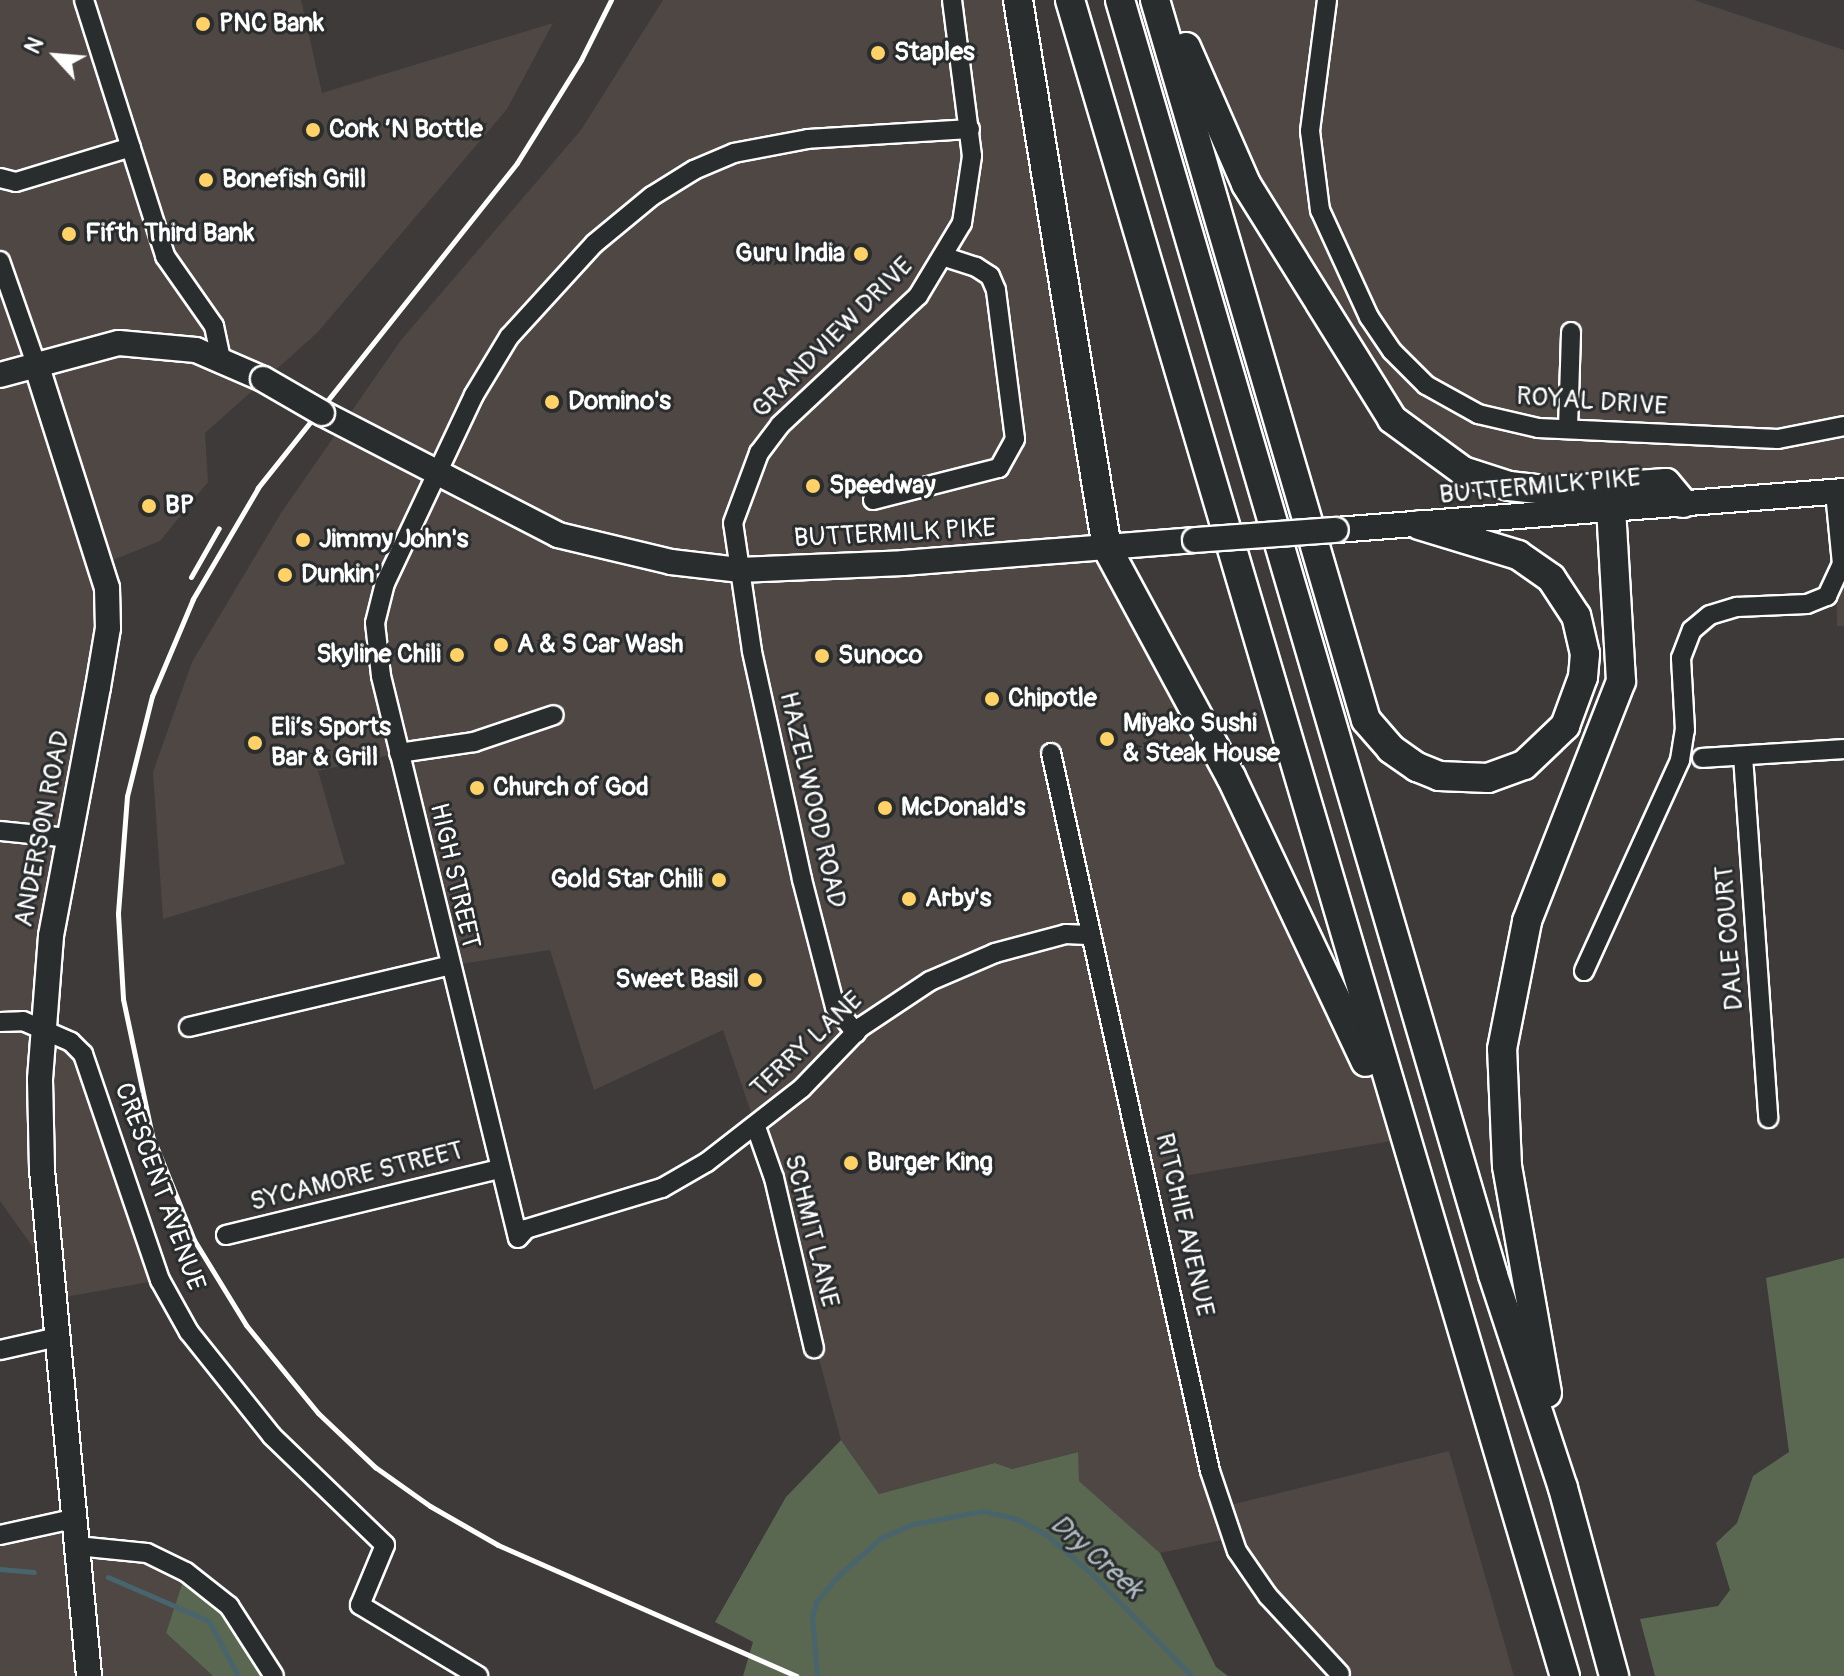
<!DOCTYPE html>
<meta charset="utf-8">
<style>
body{margin:0}
#map{position:relative;width:1844px;height:1676px;overflow:hidden;background:#3d3a39;font-family:Pangolin,sans-serif}
div>[style]{position:absolute}
[style*='--x']{left:calc(var(--x)*1px);top:calc(var(--y)*1px);width:calc(var(--w)*1px);rotate:calc(var(--a)*1deg)}
.built>*{inset:0;background:#4e4744}
.green>*{inset:0;background:#5a6851}
.stream>*{height:5px;margin:-2.5px;padding:0 2.5px;transform-origin:2.5px;border-radius:2.5px;background:#48646c}
.roads{filter:drop-shadow(2px 0 #fff) drop-shadow(-2px 0 #fff) drop-shadow(0 2px #fff) drop-shadow(0 -2px #fff)}
.minor>*{height:18px;margin:-9px;padding:0 9px;transform-origin:9px;border-radius:9px;background:#2a2d2e}
.major>*{height:24px;margin:-12px;padding:0 12px;transform-origin:12px;border-radius:12px;background:#2a2d2e}
.highway>*{height:28px;margin:-14px;padding:0 14px;transform-origin:14px;border-radius:14px;background:#2a2d2e}
.rail>*{height:5px;margin:-2.5px;padding:0 2.5px;transform-origin:2.5px;border-radius:2.5px;background:#fff}
.bridges{filter:drop-shadow(2px 0 #fff) drop-shadow(-2px 0 #fff) drop-shadow(0 2px #fff) drop-shadow(0 -2px #fff)}
.major-bridge>*{height:24px;margin:-12px;padding:0 12px;transform-origin:12px;border-radius:12px;background:#2a2d2e}
.dots>*{width:22px;height:22px;translate:-50% -50%;box-sizing:border-box;border:4px solid #2a2d2e;border-radius:50%}
span{translate:-50% -50%;white-space:nowrap;text-align:center;line-height:1.15;-webkit-text-stroke:6px #2a2d2e;paint-order:stroke}
.poi-label{font-size:26px;color:#fff;font-weight:700}
.left{translate:0 -50%;text-align:left}
.right{translate:-100% -50%;text-align:right}
.street-label{font-size:26px;color:#fff}
.water-label{font-size:28px;color:#adb9bd;font-style:italic}
.north{position:absolute;left:16px;top:16px;width:80px;height:80px;-webkit-text-stroke:6px #2a2d2e;paint-order:stroke;rotate:296deg;font-size:22px;font-weight:700;line-height:32px;text-align:center;color:#fff}
.north::after{content:'';display:block;margin:auto;width:28px;height:36px;background:#fff;clip-path:polygon(50% 0,100% 100%,50% 72%,0 100%)}
</style>
<div id="map">
<div class="built">
<i style="clip-path:polygon(0 0,301px 0,322px 93px,553px 23px,507px 109px,317px 333px,205px 433px,208px 482px,160px 541px,103px 564px,107px 588px,41px 1029px,71px 1042px,160px 1280px,54px 1299px,52px 1274px,0 1201px)"></i>
<i style="clip-path:polygon(663px 0,1018px 0,1107px 548px,1231px 777px,1403px 1139px,1148px 1182px,1222px 1507px,1449px 1451px,1514px 1676px,1337px 1676px,1232px 1538px,1160px 1553px,1079px 1481px,1077px 1452px,1012px 1469px,995px 1463px,879px 1494px,841px 1440px,756px 1127px,723px 1030px,594px 1090px,550px 950px,448px 966px,399px 753px,318px 771px,345px 864px,163px 919px,153px 772px,192px 662px,281px 513px,401px 340px,581px 130px)"></i>
<i style="clip-path:polygon(1171px 0,1694px 0,1844px 50px,1844px 626px,1837px 626px,1835px 492px,1761px 496px,1529px 489px,1392px 419px,1185px 44px)"></i>
<i style="clip-path:polygon(73px 1519px,77px 1546px,122px 1549px,186px 1572px,166px 1633px,213px 1676px,0 1676px,0 1535px)"></i>
</div>
<div class="green">
<i style="clip-path:polygon(1844px 1258px,1844px 1676px,1655px 1676px,1640px 1619px,1718px 1606px,1730px 1590px,1716px 1543px,1737px 1523px,1753px 1476px,1789px 1452px,1766px 1278px)"></i>
<i style="clip-path:polygon(841px 1440px,879px 1494px,995px 1463px,1012px 1469px,1078px 1452px,1079px 1481px,1160px 1553px,1216px 1667px,1228px 1676px,743px 1676px,753px 1642px,715px 1622px,786px 1497px)"></i>
<i style="clip-path:polygon(186px 1572px,206px 1586px,274px 1676px,213px 1676px,166px 1633px)"></i>
</div>
<div class="stream">
<i style="--x:0;--y:1569;--w:34;--a:5"></i>
<i style="--x:108;--y:1577;--w:110;--a:23.5"></i>
<i style="--x:209;--y:1621;--w:62;--a:62.2"></i>
<i style="--x:817;--y:1675;--w:58;--a:-94.9"></i>
<i style="--x:812;--y:1617;--w:16;--a:-75"></i>
<i style="--x:816;--y:1602;--w:35;--a:-50"></i>
<i style="--x:839;--y:1575;--w:56;--a:-41.4"></i>
<i style="--x:881;--y:1538;--w:35;--a:-24"></i>
<i style="--x:913;--y:1524;--w:71;--a:-10.5"></i>
<i style="--x:983;--y:1511;--w:35;--a:13"></i>
<i style="--x:1017;--y:1519;--w:34;--a:28"></i>
<i style="--x:1047;--y:1535;--w:61;--a:41"></i>
<i style="--x:1093;--y:1575;--w:141;--a:45.6"></i>
</div>
<div class="roads">
<div class="minor">
<i style="--x:84;--y:0;--w:269;--a:72.4"></i>
<i style="--x:165;--y:256;--w:85;--a:55"></i>
<i style="--x:214;--y:326;--w:33;--a:78"></i>
<i style="--x:1327;--y:0;--w:132;--a:97.4"></i>
<i style="--x:1310;--y:131;--w:80;--a:82.8"></i>
<i style="--x:1320;--y:210;--w:118;--a:65.4"></i>
<i style="--x:1369;--y:317;--w:41;--a:55.9"></i>
<i style="--x:1392;--y:351;--w:48;--a:45"></i>
<i style="--x:1426;--y:385;--w:60;--a:29.1"></i>
<i style="--x:1478;--y:414;--w:62;--a:13.1"></i>
<i style="--x:1538;--y:428;--w:240;--a:2.6"></i>
<i style="--x:1778;--y:439;--w:67;--a:-11.1"></i>
<i style="--x:970;--y:129;--w:162;--a:176.5"></i>
<i style="--x:808;--y:139;--w:75;--a:169.3"></i>
<i style="--x:734;--y:153;--w:43;--a:157"></i>
<i style="--x:694;--y:170;--w:49;--a:148.2"></i>
<i style="--x:652;--y:196;--w:75;--a:140.4"></i>
<i style="--x:594;--y:244;--w:126;--a:132.4"></i>
<i style="--x:509;--y:337;--w:68;--a:121.1"></i>
<i style="--x:474;--y:395;--w:208;--a:115.3"></i>
<i style="--x:385;--y:583;--w:41;--a:104"></i>
<i style="--x:375;--y:623;--w:53;--a:83.5"></i>
<i style="--x:381;--y:676;--w:578;--a:76.3"></i>
<i style="--x:518;--y:1238;--w:12;--a:-48"></i>
<i style="--x:526;--y:1229;--w:142;--a:-16.8"></i>
<i style="--x:662;--y:1188;--w:52;--a:-30"></i>
<i style="--x:707;--y:1162;--w:120;--a:-37.9"></i>
<i style="--x:802;--y:1088;--w:85;--a:-46"></i>
<i style="--x:861;--y:1027;--w:83;--a:-33.7"></i>
<i style="--x:930;--y:981;--w:71;--a:-23.3"></i>
<i style="--x:995;--y:953;--w:73;--a:-15"></i>
<i style="--x:1066;--y:934;--w:21;--a:3"></i>
<i style="--x:0;--y:178;--w:16;--a:14"></i>
<i style="--x:16;--y:182;--w:120;--a:-16.9"></i>
<i style="--x:0;--y:261;--w:109;--a:70.7"></i>
<i style="--x:1568;--y:429;--w:97;--a:-88.2"></i>
<i style="--x:873;--y:500;--w:130;--a:-14.3"></i>
<i style="--x:999;--y:468;--w:33;--a:-61"></i>
<i style="--x:1015;--y:439;--w:150;--a:-97.3"></i>
<i style="--x:996;--y:290;--w:15;--a:-113"></i>
<i style="--x:990;--y:276;--w:17;--a:-147"></i>
<i style="--x:976;--y:267;--w:32;--a:-162"></i>
<i style="--x:399;--y:753;--w:76;--a:-8.3"></i>
<i style="--x:474;--y:742;--w:84;--a:-18.6"></i>
<i style="--x:1051;--y:753;--w:735;--a:77.51"></i>
<i style="--x:1210;--y:1471;--w:84;--a:71.4"></i>
<i style="--x:1237;--y:1551;--w:55;--a:55.4"></i>
<i style="--x:1268;--y:1596;--w:106;--a:47.3"></i>
<i style="--x:1743;--y:756;--w:363;--a:86"></i>
<i style="--x:1702;--y:758;--w:142;--a:-3.6"></i>
<i style="--x:0;--y:831;--w:69;--a:5.8"></i>
<i style="--x:1584;--y:971;--w:232;--a:-65.5"></i>
<i style="--x:1680;--y:760;--w:30;--a:-81"></i>
<i style="--x:1685;--y:730;--w:72;--a:-93.2"></i>
<i style="--x:1681;--y:658;--w:30;--a:-69"></i>
<i style="--x:1692;--y:630;--w:23;--a:-40"></i>
<i style="--x:1710;--y:615;--w:28;--a:-17"></i>
<i style="--x:1737;--y:607;--w:70;--a:-2.5"></i>
<i style="--x:1807;--y:604;--w:22;--a:-22"></i>
<i style="--x:1827;--y:596;--w:35;--a:-65"></i>
<i style="--x:1842;--y:564;--w:72;--a:-95.6"></i>
<i style="--x:0;--y:1022;--w:23;--a:-2"></i>
<i style="--x:23;--y:1021;--w:52;--a:23.6"></i>
<i style="--x:71;--y:1042;--w:17;--a:45"></i>
<i style="--x:83;--y:1054;--w:239;--a:71.2"></i>
<i style="--x:160;--y:1280;--w:60;--a:60.9"></i>
<i style="--x:189;--y:1332;--w:133;--a:51.4"></i>
<i style="--x:272;--y:1436;--w:157;--a:44"></i>
<i style="--x:385;--y:1545;--w:65;--a:112.6"></i>
<i style="--x:360;--y:1605;--w:138;--a:31"></i>
<i style="--x:189;--y:1027;--w:266;--a:-13.3"></i>
<i style="--x:856;--y:1033;--w:33;--a:-129"></i>
<i style="--x:835;--y:1007;--w:132;--a:-104.5"></i>
<i style="--x:802;--y:879;--w:233;--a:-102.4"></i>
<i style="--x:752;--y:651;--w:129;--a:-98.4"></i>
<i style="--x:733;--y:523;--w:75;--a:-69.6"></i>
<i style="--x:759;--y:453;--w:35;--a:-53"></i>
<i style="--x:780;--y:425;--w:189;--a:-43.1"></i>
<i style="--x:918;--y:296;--w:85;--a:-58.9"></i>
<i style="--x:962;--y:223;--w:68;--a:-81.5"></i>
<i style="--x:972;--y:156;--w:157;--a:-97.3"></i>
<i style="--x:756;--y:1127;--w:54;--a:70.6"></i>
<i style="--x:774;--y:1178;--w:175;--a:76.8"></i>
<i style="--x:226;--y:1235;--w:281;--a:-13.6"></i>
<i style="--x:0;--y:1350;--w:58;--a:-12.8"></i>
<i style="--x:0;--y:1535;--w:75;--a:-12.4"></i>
<i style="--x:77;--y:1546;--w:70;--a:5.7"></i>
<i style="--x:147;--y:1553;--w:43;--a:26"></i>
<i style="--x:186;--y:1572;--w:55;--a:38.3"></i>
<i style="--x:229;--y:1606;--w:83;--a:57.3"></i>
</div>
<div class="major">
<i style="--x:36;--y:364;--w:235;--a:72.4"></i>
<i style="--x:107;--y:588;--w:40;--a:88.6"></i>
<i style="--x:108;--y:628;--w:60;--a:99.6"></i>
<i style="--x:98;--y:687;--w:253;--a:100.7"></i>
<i style="--x:51;--y:936;--w:144;--a:94.4"></i>
<i style="--x:40;--y:1080;--w:90;--a:88.7"></i>
<i style="--x:42;--y:1170;--w:508;--a:84.69"></i>
<i style="--x:0;--y:375;--w:123;--a:-15.1"></i>
<i style="--x:119;--y:343;--w:77;--a:5.2"></i>
<i style="--x:196;--y:350;--w:73;--a:23.4"></i>
<i style="--x:322;--y:413;--w:266;--a:27.3"></i>
<i style="--x:558;--y:535;--w:116;--a:13.4"></i>
<i style="--x:671;--y:562;--w:68;--a:6.7"></i>
<i style="--x:739;--y:570;--w:164;--a:-2.4"></i>
<i style="--x:903;--y:563;--w:293;--a:-4.5"></i>
<i style="--x:1336;--y:530;--w:509;--a:-4.39"></i>
</div>
<div class="highway">
<i style="--x:1018;--y:0;--w:555;--a:80.78"></i>
<i style="--x:1107;--y:548;--w:260;--a:61.6"></i>
<i style="--x:1231;--y:777;--w:315;--a:64.7"></i>
<i style="--x:1070;--y:0;--w:1748;--a:73.55"></i>
<i style="--x:1120;--y:0;--w:1328;--a:73.69"></i>
<i style="--x:1493;--y:1275;--w:224;--a:71.8"></i>
<i style="--x:1563;--y:1488;--w:195;--a:74.8"></i>
<i style="--x:1155;--y:0;--w:750;--a:73.67"></i>
<i style="--x:1366;--y:720;--w:38;--a:49"></i>
<i style="--x:1391;--y:749;--w:32;--a:35"></i>
<i style="--x:1417;--y:767;--w:24;--a:22"></i>
<i style="--x:1439;--y:776;--w:49;--a:2.3"></i>
<i style="--x:1488;--y:778;--w:38;--a:-20"></i>
<i style="--x:1524;--y:765;--w:57;--a:-43.6"></i>
<i style="--x:1565;--y:726;--w:52;--a:-69.8"></i>
<i style="--x:1583;--y:677;--w:23;--a:-85"></i>
<i style="--x:1585;--y:654;--w:39;--a:-103"></i>
<i style="--x:1576;--y:616;--w:45;--a:-123.3"></i>
<i style="--x:1551;--y:578;--w:40;--a:-145.1"></i>
<i style="--x:1518;--y:555;--w:103;--a:-163.1"></i>
<i style="--x:1186;--y:47;--w:150;--a:66.3"></i>
<i style="--x:1246;--y:184;--w:277;--a:58.1"></i>
<i style="--x:1392;--y:419;--w:88;--a:36.2"></i>
<i style="--x:1463;--y:471;--w:48;--a:18.1"></i>
<i style="--x:1509;--y:486;--w:45;--a:6.3"></i>
<i style="--x:1554;--y:491;--w:112;--a:-4.1"></i>
<i style="--x:1666;--y:483;--w:26;--a:50"></i>
<i style="--x:1547;--y:1393;--w:230;--a:-100"></i>
<i style="--x:1507;--y:1166;--w:117;--a:-92.4"></i>
<i style="--x:1502;--y:1049;--w:130;--a:-78.9"></i>
<i style="--x:1527;--y:921;--w:258;--a:-68.6"></i>
<i style="--x:1621;--y:681;--w:172;--a:-93.3"></i>
</div>
</div>
<div class="rail">
<i style="--x:611;--y:0;--w:67;--a:116.6"></i>
<i style="--x:581;--y:60;--w:121;--a:121.9"></i>
<i style="--x:517;--y:163;--w:416;--a:128.6"></i>
<i style="--x:258;--y:488;--w:129;--a:120.4"></i>
<i style="--x:193;--y:599;--w:105;--a:112.9"></i>
<i style="--x:152;--y:696;--w:103;--a:104"></i>
<i style="--x:127;--y:796;--w:118;--a:94.4"></i>
<i style="--x:118;--y:914;--w:85;--a:86.6"></i>
<i style="--x:123;--y:999;--w:140;--a:78"></i>
<i style="--x:152;--y:1136;--w:112;--a:68"></i>
<i style="--x:194;--y:1240;--w:100;--a:58.5"></i>
<i style="--x:246;--y:1325;--w:114;--a:50.7"></i>
<i style="--x:318;--y:1413;--w:79;--a:43.5"></i>
<i style="--x:375;--y:1467;--w:67;--a:35.3"></i>
<i style="--x:430;--y:1506;--w:78;--a:29.8"></i>
<i style="--x:498;--y:1545;--w:326;--a:23.7"></i>
<i style="--x:191;--y:577;--w:56;--a:-60.3"></i>
</div>
<div class="bridges">
<div class="major-bridge">
<i style="--x:263;--y:379;--w:68;--a:30"></i>
<i style="--x:1195;--y:540;--w:141;--a:-4.1"></i>
</div>
</div>
<div class="dots">
<i style="left:203px;top:24px;background:#ffd166"></i>
<i style="left:878px;top:53px;background:#ffd166"></i>
<i style="left:313px;top:130px;background:#ffd166"></i>
<i style="left:206px;top:180px;background:#ffd166"></i>
<i style="left:69px;top:234px;background:#ffd166"></i>
<i style="left:861px;top:254px;background:#ffd166"></i>
<i style="left:552px;top:402px;background:#ffd166"></i>
<i style="left:813px;top:486px;background:#ffd166"></i>
<i style="left:149px;top:506px;background:#ffd166"></i>
<i style="left:303px;top:540px;background:#ffd166"></i>
<i style="left:285px;top:575px;background:#ffd166"></i>
<i style="left:501px;top:645px;background:#ffd166"></i>
<i style="left:457px;top:655px;background:#ffd166"></i>
<i style="left:822px;top:656px;background:#ffd166"></i>
<i style="left:992px;top:699px;background:#ffd166"></i>
<i style="left:1107px;top:739px;background:#ffd166"></i>
<i style="left:255px;top:743px;background:#ffd166"></i>
<i style="left:477px;top:788px;background:#ffd166"></i>
<i style="left:885px;top:808px;background:#ffd166"></i>
<i style="left:719px;top:880px;background:#ffd166"></i>
<i style="left:909px;top:899px;background:#ffd166"></i>
<i style="left:755px;top:980px;background:#ffd166"></i>
<i style="left:851px;top:1163px;background:#ffd166"></i>
</div>
<div class="poi-label">
<span class="left" style="left:219px;top:24px">PNC Bank</span>
<span class="left" style="left:894px;top:53px">Staples</span>
<span class="left" style="left:329px;top:130px">Cork ’N Bottle</span>
<span class="left" style="left:222px;top:180px">Bonefish Grill</span>
<span class="left" style="left:85px;top:234px">Fifth Third Bank</span>
<span class="right" style="left:845px;top:254px">Guru India</span>
<span class="left" style="left:568px;top:402px">Domino's</span>
<span class="left" style="left:829px;top:486px">Speedway</span>
<span class="left" style="left:165px;top:506px">BP</span>
<span class="left" style="left:319px;top:540px">Jimmy John's</span>
<span class="left" style="left:301px;top:575px">Dunkin'</span>
<span class="left" style="left:517px;top:645px">A &amp; S Car Wash</span>
<span class="right" style="left:441px;top:655px">Skyline Chili</span>
<span class="left" style="left:838px;top:656px">Sunoco</span>
<span class="left" style="left:1008px;top:699px">Chipotle</span>
<span class="left" style="left:1123px;top:739px">Miyako Sushi<br>&amp; Steak House</span>
<span class="left" style="left:271px;top:743px">Eli’s Sports<br>Bar &amp; Grill</span>
<span class="left" style="left:493px;top:788px">Church of God</span>
<span class="left" style="left:901px;top:808px">McDonald's</span>
<span class="right" style="left:703px;top:880px">Gold Star Chili</span>
<span class="left" style="left:925px;top:899px">Arby's</span>
<span class="right" style="left:739px;top:980px">Sweet Basil</span>
<span class="left" style="left:867px;top:1163px">Burger King</span>
</div>
<div class="street-label">
<span style="left:833px;top:338px;rotate:-45deg">GRANDVIEW DRIVE</span>
<span style="left:1592px;top:402px;rotate:4deg">ROYAL DRIVE</span>
<span style="left:1540px;top:487px;rotate:-5deg">BUTTERMILK PIKE</span>
<span style="left:895px;top:534px;rotate:-3deg">BUTTERMILK PIKE</span>
<span style="left:812px;top:800px;rotate:77deg">HAZELWOOD ROAD</span>
<span style="left:43px;top:829px;rotate:-79deg">ANDERSON ROAD</span>
<span style="left:454px;top:876px;rotate:77deg">HIGH STREET</span>
<span style="left:1730px;top:938px;rotate:-94deg">DALE COURT</span>
<span style="left:807px;top:1045px;rotate:-43deg">TERRY LANE</span>
<span style="left:357px;top:1177px;rotate:-14deg">SYCAMORE STREET</span>
<span style="left:159px;top:1187px;rotate:70deg">CRESCENT AVENUE</span>
<span style="left:1184px;top:1225px;rotate:77deg">RITCHIE AVENUE</span>
<span style="left:811px;top:1231px;rotate:76deg">SCHMIT LANE</span>
</div>
<div class="water-label">
<span style="left:1096px;top:1557px;rotate:41deg">Dry Creek</span>
</div>
<div class="north">N</div>
</div>
